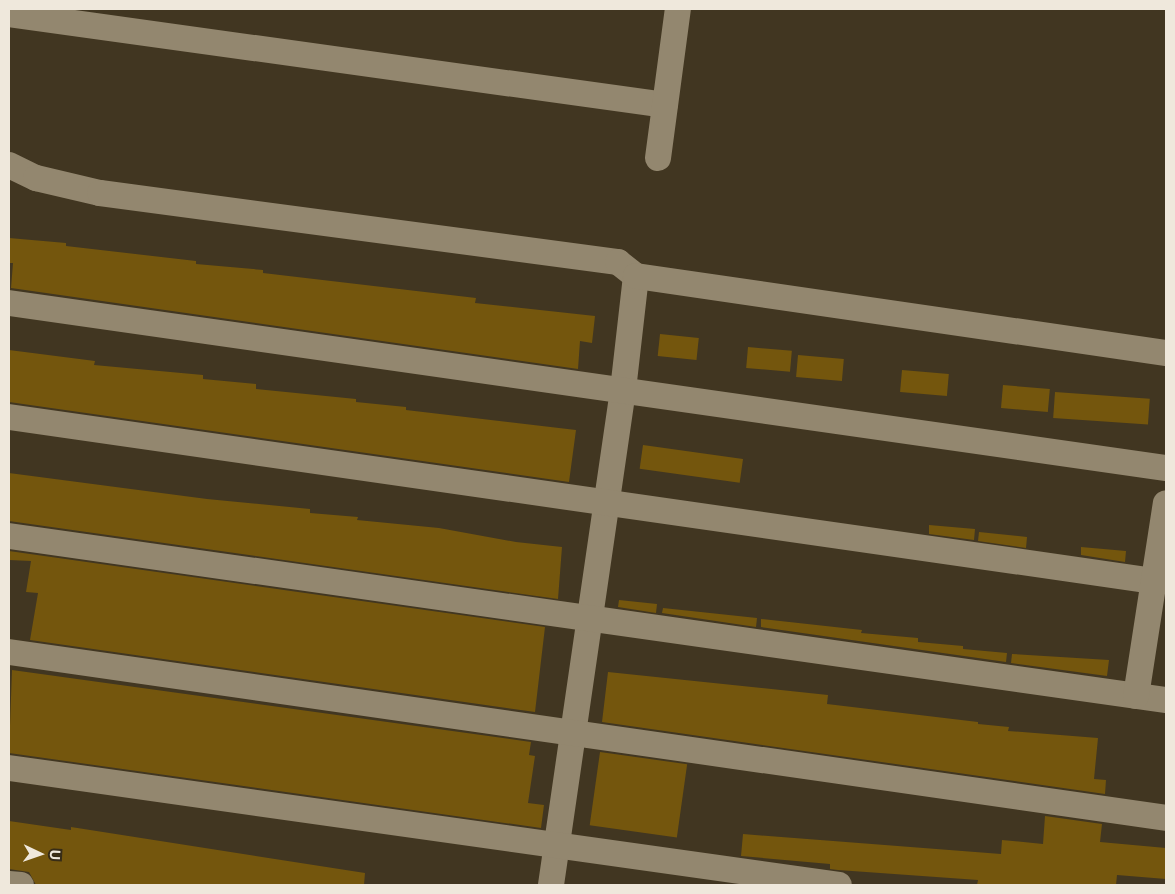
<!DOCTYPE html>
<style>
body{margin:0}
#map{position:relative;width:1175px;height:894px;overflow:hidden;background:#413621;font-family:Inter,sans-serif}
div>[style]{position:absolute}
[style*='--x']{left:calc(var(--x)*1px);top:calc(var(--y)*1px);width:calc(var(--w)*1px);rotate:calc(var(--a)*1deg)}
.building>*{inset:0;background:#74560d;transform-origin:0 0}
.minor>*{height:26px;margin:-13px;padding:0 13px;transform-origin:13px;border-radius:13px;background:#93876f}
span{translate:-50% -50%;white-space:nowrap;text-align:center;line-height:1.15;-webkit-text-stroke:5px #372c17;paint-order:stroke}
.frame{position:absolute;inset:0;border:10px solid #efe8dc;pointer-events:none}
.north{position:absolute;left:15px;top:829px;width:50px;height:50px;-webkit-text-stroke:4px #372c17;paint-order:stroke;rotate:93deg;font-size:14px;font-weight:700;line-height:20px;text-align:center;color:#efe8dc}
.north::after{content:'';display:block;margin:auto;width:18px;height:22px;background:#efe8dc;clip-path:polygon(50% 0,100% 100%,50% 72%,0 100%)}
</style>
<div id="map">
<div class="building">
<i style="clip-path:polygon(9px 238px,66px 243px,66px 246px,196px 261px,196px 264px,263px 270px,263px 273px,476px 298px,475px 303px,595px 316px,592px 343px,580px 341px,578px 369px,11px 288px,13px 263px,9px 263px)"></i>
<i style="left:660px;top:334px;width:39px;height:22px;rotate:6deg"></i>
<i style="left:748px;top:347px;width:44px;height:21px;rotate:5deg"></i>
<i style="clip-path:polygon(9px 350px,95px 361px,94px 365px,203px 375px,203px 379px,256px 384px,256px 389px,356px 399px,356px 402px,406px 407px,406px 410px,576px 430px,569px 482px,9px 402px)"></i>
<i style="left:798px;top:355px;width:46px;height:22px;rotate:5deg"></i>
<i style="left:902px;top:370px;width:47px;height:22px;rotate:5deg"></i>
<i style="left:1003px;top:385px;width:47px;height:23px;rotate:5deg"></i>
<i style="left:1055px;top:392px;width:95px;height:26px;rotate:4deg"></i>
<i style="left:643px;top:445px;width:101px;height:24px;rotate:8deg"></i>
<i style="clip-path:polygon(9px 473px,207px 499px,310px 509px,310px 513px,358px 517px,357px 520px,439px 528px,516px 542px,562px 547px,558px 599px,9px 521px)"></i>
<i style="clip-path:polygon(929px 525px,975px 529px,974px 540px,929px 534px)"></i>
<i style="clip-path:polygon(979px 532px,1027px 537px,1026px 548px,978px 541px)"></i>
<i style="clip-path:polygon(1081px 547px,1126px 551px,1125px 562px,1081px 555px)"></i>
<i style="clip-path:polygon(9px 551px,545px 627px,535px 712px,30px 640px,38px 593px,26px 592px,31px 561px,9px 560px)"></i>
<i style="clip-path:polygon(619px 600px,657px 604px,656px 613px,618px 607px)"></i>
<i style="clip-path:polygon(663px 608px,757px 618px,756px 627px,662px 613px)"></i>
<i style="clip-path:polygon(761px 619px,862px 630px,861px 633px,918px 638px,918px 642px,963px 646px,963px 649px,1007px 653px,1006px 662px,761px 627px)"></i>
<i style="clip-path:polygon(1012px 654px,1109px 660px,1107px 676px,1011px 663px)"></i>
<i style="clip-path:polygon(12px 670px,531px 742px,529px 755px,535px 756px,528px 803px,544px 805px,541px 828px,9px 753px)"></i>
<i style="clip-path:polygon(608px 672px,828px 695px,827px 704px,978px 722px,978px 724px,1009px 727px,1008px 731px,1098px 738px,1094px 779px,1106px 780px,1105px 794px,602px 722px)"></i>
<i style="left:600px;top:752px;width:88px;height:74px;rotate:8deg"></i>
<i style="clip-path:polygon(1045px 816px,1102px 824px,1100px 842px,1166px 848px,1166px 879px,1117px 875px,1116px 885px,977px 885px,978px 880px,838px 870px,830px 869px,830px 864px,741px 856px,743px 834px,1001px 854px,1002px 840px,1043px 844px)"></i>
<i style="clip-path:polygon(9px 821px,71px 830px,71px 827px,365px 873px,364px 885px,36px 885px,29px 872px,9px 869px)"></i>
</div>
<div class="minor">
<i style="--x:9;--y:14;--w:662;--a:7.9"></i>
<i style="--x:658;--y:158;--w:150;--a:-82.4"></i>
<i style="--x:9;--y:165;--w:30;--a:26"></i>
<i style="--x:36;--y:178;--w:66;--a:13.2"></i>
<i style="--x:100;--y:193;--w:523;--a:7.59"></i>
<i style="--x:618;--y:262;--w:23;--a:38"></i>
<i style="--x:636;--y:276;--w:115;--a:96.5"></i>
<i style="--x:623;--y:390;--w:500;--a:98.28"></i>
<i style="--x:636;--y:276;--w:536;--a:8.27"></i>
<i style="--x:9;--y:303;--w:1169;--a:8.12"></i>
<i style="--x:9;--y:417;--w:1157;--a:8.15"></i>
<i style="--x:9;--y:536;--w:1169;--a:8.07"></i>
<i style="--x:9;--y:652;--w:1169;--a:8.16"></i>
<i style="--x:1136;--y:696;--w:195;--a:-81.2"></i>
<i style="--x:9;--y:768;--w:838;--a:8.02"></i>
<i style="--x:9;--y:884;--w:12;--a:5"></i>
</div>
<div class="frame"></div>
<div class="north">U</div>
</div>
